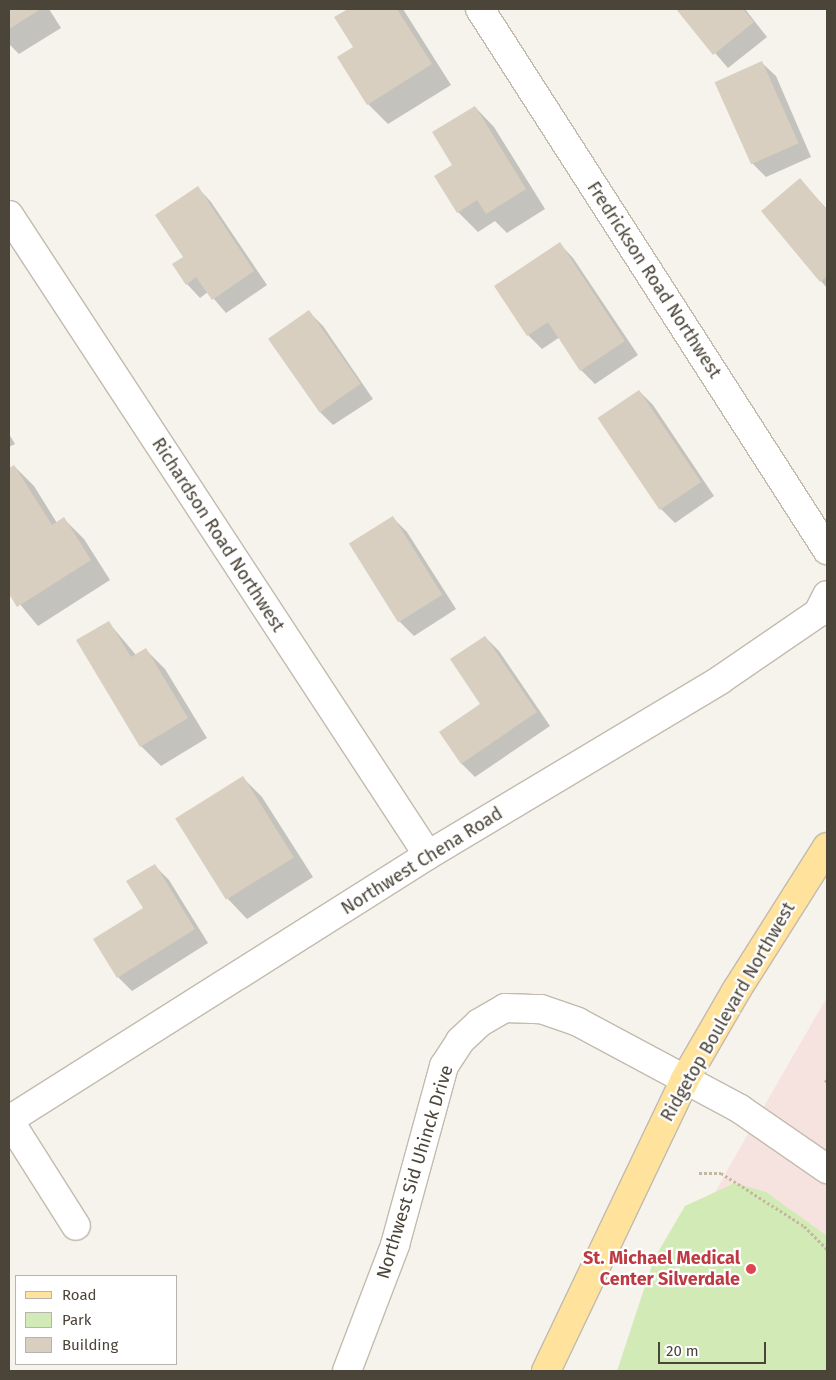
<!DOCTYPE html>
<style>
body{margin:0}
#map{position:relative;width:836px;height:1380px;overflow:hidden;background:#f6f3ec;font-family:"Fira Sans",sans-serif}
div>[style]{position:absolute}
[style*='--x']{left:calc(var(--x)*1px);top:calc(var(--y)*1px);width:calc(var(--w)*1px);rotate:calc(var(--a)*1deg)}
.medical>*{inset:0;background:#f6e3e0}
.green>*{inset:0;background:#d2eab5}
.shadow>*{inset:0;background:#0003}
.building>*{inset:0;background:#d8cfc1;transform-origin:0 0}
.path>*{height:3px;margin-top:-1.5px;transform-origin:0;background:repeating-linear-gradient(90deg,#c4b79f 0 2.5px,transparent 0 5px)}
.roads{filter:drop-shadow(1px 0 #c2bbae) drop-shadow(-1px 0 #c2bbae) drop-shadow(0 1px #c2bbae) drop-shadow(0 -1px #c2bbae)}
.minor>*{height:28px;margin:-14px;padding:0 14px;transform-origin:14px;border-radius:14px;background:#fff}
.major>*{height:28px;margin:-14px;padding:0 14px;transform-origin:14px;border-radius:14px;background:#ffe39c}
.dots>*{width:14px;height:14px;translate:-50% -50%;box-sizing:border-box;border:2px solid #fff;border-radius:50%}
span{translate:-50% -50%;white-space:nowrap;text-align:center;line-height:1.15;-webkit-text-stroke:4.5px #fff;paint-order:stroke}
.street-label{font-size:18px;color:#4b4439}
.health-label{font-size:18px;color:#be3a42;font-weight:700}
.right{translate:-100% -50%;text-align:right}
.frame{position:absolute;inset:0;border:10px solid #4b4439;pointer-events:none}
.legend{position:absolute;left:15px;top:1275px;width:162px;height:90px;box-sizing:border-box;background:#fff;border:1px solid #b7b4b0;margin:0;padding:6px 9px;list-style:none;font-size:15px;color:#4b4439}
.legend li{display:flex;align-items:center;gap:10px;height:25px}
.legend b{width:25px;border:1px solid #b7b4b0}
.scale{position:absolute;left:658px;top:1342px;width:108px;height:22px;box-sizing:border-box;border:2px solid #4b4439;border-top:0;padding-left:6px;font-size:15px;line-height:18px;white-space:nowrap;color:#4b4439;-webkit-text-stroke:4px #fff;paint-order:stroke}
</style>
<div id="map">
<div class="medical">
<i style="clip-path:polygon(827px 997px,827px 1371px,618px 1371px,729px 1167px)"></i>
</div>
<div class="green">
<i style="clip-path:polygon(735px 1183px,766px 1192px,827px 1236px,827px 1371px,617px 1371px,654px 1259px,685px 1206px)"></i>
</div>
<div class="shadow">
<i style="clip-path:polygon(9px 9px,49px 9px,61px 28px,19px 54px,9px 44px)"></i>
<i style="clip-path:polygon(350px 9px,403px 9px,451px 85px,388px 124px,368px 104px,339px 58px,355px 47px,336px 18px)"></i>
<i style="clip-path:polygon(677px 9px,745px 9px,767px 37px,728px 68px)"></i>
<i style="clip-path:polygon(762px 63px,776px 76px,811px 157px,766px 177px,752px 163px,717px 83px)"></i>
<i style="clip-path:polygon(475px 107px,494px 127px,545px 209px,507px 233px,495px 221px,478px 232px,458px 212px,453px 165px)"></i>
<i style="clip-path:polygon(800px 180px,827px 209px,827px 288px,821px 281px)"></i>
<i style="clip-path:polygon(198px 188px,211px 202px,267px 285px,226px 313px,208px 292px,200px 298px,187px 284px)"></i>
<i style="clip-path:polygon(560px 244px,573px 258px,638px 355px,595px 384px,581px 370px,560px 337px,542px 349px,528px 335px,496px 286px)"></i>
<i style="clip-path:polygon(309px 312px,323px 326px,373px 399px,333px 425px,320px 412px,270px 338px)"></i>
<i style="clip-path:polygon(639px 391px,653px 405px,714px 496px,675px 523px,661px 509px)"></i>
<i style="clip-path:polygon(9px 434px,15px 444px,9px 447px)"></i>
<i style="clip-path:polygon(14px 466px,34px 486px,57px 523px,64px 519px,84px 539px,110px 580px,38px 626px,9px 591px,9px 469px)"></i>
<i style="clip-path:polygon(393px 518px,407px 532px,456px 609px,414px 636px,400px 622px)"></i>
<i style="clip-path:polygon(109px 623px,136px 655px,145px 649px,165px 669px,207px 738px,161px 766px,141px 746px,78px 641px)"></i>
<i style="clip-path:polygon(485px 637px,499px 651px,550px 726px,475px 777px,461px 763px,482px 704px)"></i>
<i style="clip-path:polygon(243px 778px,262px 797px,313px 877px,247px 919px,228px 899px)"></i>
<i style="clip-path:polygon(155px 866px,169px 880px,208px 943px,132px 991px,118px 977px,144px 908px)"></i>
</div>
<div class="building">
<i style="clip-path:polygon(9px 9px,41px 9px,9px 29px)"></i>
<i style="clip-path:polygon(348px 9px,397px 9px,432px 64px,367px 105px,337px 57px,353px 47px,334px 17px)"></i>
<i style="clip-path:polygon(676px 9px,743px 9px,754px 22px,713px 55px)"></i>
<i style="left:762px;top:61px;width:90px;height:52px;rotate:66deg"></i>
<i style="clip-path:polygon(475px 106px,526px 189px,486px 214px,477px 200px,457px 213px,434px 176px,452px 165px,432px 132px)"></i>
<i style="clip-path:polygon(800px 178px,827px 210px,827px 276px,820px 282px,761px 211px)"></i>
<i style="clip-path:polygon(198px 186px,254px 271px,212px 300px,196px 277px,186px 285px,172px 264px,183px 257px,155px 215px)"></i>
<i style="clip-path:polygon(560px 242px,625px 341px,580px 371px,548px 322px,527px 336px,494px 286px)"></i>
<i style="left:309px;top:310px;width:90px;height:50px;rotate:55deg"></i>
<i style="left:639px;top:390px;width:111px;height:50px;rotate:56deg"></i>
<i style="clip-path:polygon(14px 465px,52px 525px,64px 517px,91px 560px,17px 607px,9px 594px,9px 468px)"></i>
<i style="left:393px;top:516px;width:93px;height:52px;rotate:58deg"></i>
<i style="clip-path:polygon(109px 621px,131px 657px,146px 648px,188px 718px,140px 747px,76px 640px)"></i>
<i style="clip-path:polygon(485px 636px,537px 712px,461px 764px,439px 732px,480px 704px,450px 659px)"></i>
<i style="left:243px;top:776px;width:96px;height:80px;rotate:58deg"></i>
<i style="clip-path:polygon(155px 864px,195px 929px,117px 978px,93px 939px,143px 908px,126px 881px)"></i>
</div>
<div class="path">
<i style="--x:825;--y:1082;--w:3;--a:-45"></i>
<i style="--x:699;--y:1173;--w:22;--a:0"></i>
<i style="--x:721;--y:1173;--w:98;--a:32.6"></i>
<i style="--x:804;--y:1226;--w:33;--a:45"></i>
</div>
<div class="roads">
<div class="minor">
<i style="--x:480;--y:9;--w:643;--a:57.32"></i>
<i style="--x:9;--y:215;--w:765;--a:56.79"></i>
<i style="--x:9;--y:1120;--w:496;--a:-32.3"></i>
<i style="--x:428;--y:855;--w:340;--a:-30.9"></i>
<i style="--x:720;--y:680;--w:119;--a:-34.4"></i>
<i style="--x:818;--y:613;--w:20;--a:-63"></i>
<i style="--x:9;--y:1120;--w:125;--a:57.7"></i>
<i style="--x:347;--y:1371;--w:135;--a:-69.1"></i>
<i style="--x:395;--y:1245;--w:186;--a:-74.7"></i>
<i style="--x:444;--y:1066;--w:30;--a:-57"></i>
<i style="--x:460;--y:1041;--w:26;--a:-43"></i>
<i style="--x:479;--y:1023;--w:30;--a:-30"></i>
<i style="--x:505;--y:1008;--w:36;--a:2"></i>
<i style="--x:541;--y:1009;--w:39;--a:19"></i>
<i style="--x:578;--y:1022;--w:184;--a:28.2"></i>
<i style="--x:740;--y:1109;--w:106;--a:34.6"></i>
</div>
<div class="major">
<i style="--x:546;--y:1371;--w:323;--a:-64.5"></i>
<i style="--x:685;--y:1079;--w:102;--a:-59.9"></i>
<i style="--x:736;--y:991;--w:170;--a:-57.7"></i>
</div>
</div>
<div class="dots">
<i style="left:751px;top:1269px;background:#e0444e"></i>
</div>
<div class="street-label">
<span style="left:654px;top:280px;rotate:57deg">Fredrickson Road Northwest</span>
<span style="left:218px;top:535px;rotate:57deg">Richardson Road Northwest</span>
<span style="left:422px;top:861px;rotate:-32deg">Northwest Chena Road</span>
<span style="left:728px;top:1012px;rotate:-60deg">Ridgetop Boulevard Northwest</span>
<span style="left:415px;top:1172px;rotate:-73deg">Northwest Sid Uhinck Drive</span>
</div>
<div class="health-label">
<span class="right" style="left:740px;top:1269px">St. Michael Medical<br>Center Silverdale</span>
</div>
<div class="frame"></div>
<ul class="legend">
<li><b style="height:6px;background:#ffe39c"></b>Road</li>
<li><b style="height:14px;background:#d2eab5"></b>Park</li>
<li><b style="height:14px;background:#d8cfc1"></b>Building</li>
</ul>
<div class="scale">20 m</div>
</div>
